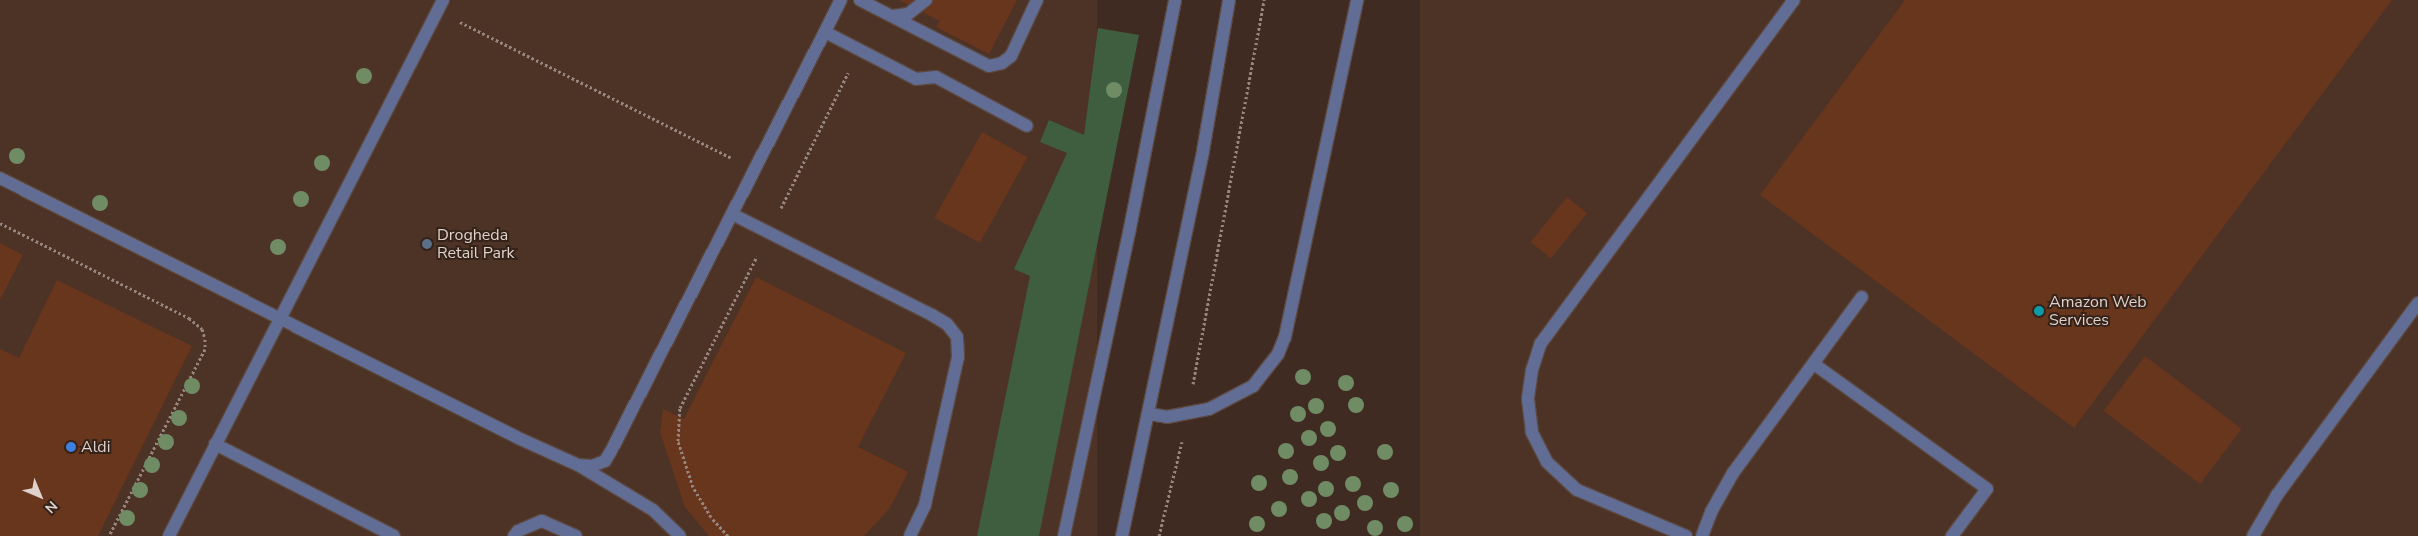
<!DOCTYPE html>
<style>
body{margin:0}
#map{position:relative;width:2418px;height:536px;overflow:hidden;background:#3f2b22;font-family:"Nunito Sans",sans-serif}
div>[style]{position:absolute}
[style*='--x']{left:calc(var(--x)*1px);top:calc(var(--y)*1px);width:calc(var(--w)*1px);rotate:calc(var(--a)*1deg)}
.built>*{inset:0;background:#4d3226;transform-origin:0 0}
.green>*{inset:0;background:#3f5e3f}
.building>*{inset:0;background:#68351d;transform-origin:0 0}
.path>*{height:3px;margin-top:-1.5px;transform-origin:0;background:repeating-linear-gradient(90deg,#96867f 0 2.5px,transparent 0 5px)}
.roads{filter:drop-shadow(1px 0 #5c4941) drop-shadow(-1px 0 #5c4941) drop-shadow(0 1px #5c4941) drop-shadow(0 -1px #5c4941)}
.minor>*{height:12px;margin:-6px;padding:0 6px;transform-origin:6px;border-radius:6px;background:#616d94}
.trees>*{width:16px;height:16px;margin:-8px;border-radius:50%;background:#708c65}
.dots>*{width:14px;height:14px;translate:-50% -50%;box-sizing:border-box;border:2px solid #352219;border-radius:50%}
span{translate:-50% -50%;white-space:nowrap;text-align:center;line-height:1.15;-webkit-text-stroke:4px #352219;paint-order:stroke}
.poi-label{font-size:16px;color:#dfd2cc}
.left{translate:0 -50%;text-align:left}
.north{position:absolute;left:15px;top:471px;width:50px;height:50px;-webkit-text-stroke:4px #352219;paint-order:stroke;rotate:135deg;font-size:14px;font-weight:700;line-height:20px;text-align:center;color:#dfd2cc}
.north::after{content:'';display:block;margin:auto;width:18px;height:22px;background:#dfd2cc;clip-path:polygon(50% 0,100% 100%,50% 72%,0 100%)}
</style>
<div id="map">
<div class="built">
<i style="left:0;top:0;width:1097px;height:536px"></i>
<i style="left:1420px;top:0;width:998px;height:552px"></i>
</div>
<div class="green">
<i style="clip-path:polygon(1098px 28px,1139px 35px,1039px 536px,977px 536px,1030px 276px,1014px 269px,1067px 153px,1040px 142px,1049px 120px,1084px 135px)"></i>
</div>
<div class="building">
<i style="clip-path:polygon(899px 0,1017px 0,989px 54px,936px 27px,940px 21px)"></i>
<i style="clip-path:polygon(1905px 0,2392px 0,2074px 428px,1760px 195px)"></i>
<i style="left:982px;top:132px;width:52px;height:98px;rotate:29deg"></i>
<i style="left:1567px;top:197px;width:26px;height:58px;rotate:39deg"></i>
<i style="clip-path:polygon(0 243px,23px 255px,0 300px)"></i>
<i style="clip-path:polygon(756px 277px,906px 353px,858px 447px,908px 472px,890px 508px,864px 536px,709px 536px,685px 507px,660px 432px,663px 409px,684px 419px)"></i>
<i style="clip-path:polygon(57px 280px,192px 346px,98px 536px,0 536px,0 349px,19px 358px)"></i>
<i style="left:2145px;top:356px;width:121px;height:69px;rotate:37deg"></i>
</div>
<div class="path">
<i style="--x:460;--y:22;--w:304;--a:26.6"></i>
<i style="--x:781;--y:208;--w:151;--a:-63.6"></i>
<i style="--x:0;--y:223;--w:212;--a:26.7"></i>
<i style="--x:189;--y:318;--w:17;--a:40"></i>
<i style="--x:202;--y:329;--w:10;--a:73"></i>
<i style="--x:205;--y:339;--w:10;--a:90"></i>
<i style="--x:205;--y:349;--w:210;--a:117.2"></i>
<i style="--x:1193;--y:384;--w:391;--a:-79.5"></i>
<i style="--x:728;--y:536;--w:25;--a:-132"></i>
<i style="--x:711;--y:517;--w:35;--a:-121"></i>
<i style="--x:693;--y:487;--w:48;--a:-108.1"></i>
<i style="--x:678;--y:441;--w:33;--a:-87"></i>
<i style="--x:680;--y:408;--w:170;--a:-63.1"></i>
<i style="--x:1159;--y:536;--w:97;--a:-76.3"></i>
</div>
<div class="roads">
<div class="minor">
<i style="--x:860;--y:0;--w:145;--a:27.1"></i>
<i style="--x:989;--y:66;--w:13;--a:-13"></i>
<i style="--x:1002;--y:63;--w:11;--a:-38"></i>
<i style="--x:1011;--y:56;--w:62;--a:-65.1"></i>
<i style="--x:893;--y:16;--w:15;--a:-8"></i>
<i style="--x:908;--y:14;--w:23;--a:-38"></i>
<i style="--x:825;--y:32;--w:102;--a:27.3"></i>
<i style="--x:916;--y:79;--w:20;--a:-6"></i>
<i style="--x:936;--y:77;--w:103;--a:28.3"></i>
<i style="--x:0;--y:178;--w:577;--a:26.65"></i>
<i style="--x:516;--y:437;--w:68;--a:24.3"></i>
<i style="--x:578;--y:465;--w:14;--a:4"></i>
<i style="--x:592;--y:466;--w:14;--a:-21"></i>
<i style="--x:605;--y:461;--w:12;--a:-59"></i>
<i style="--x:611;--y:451;--w:506;--a:-62.98"></i>
<i style="--x:732;--y:214;--w:224;--a:26.8"></i>
<i style="--x:932;--y:315;--w:17;--a:31"></i>
<i style="--x:947;--y:324;--w:16;--a:52"></i>
<i style="--x:957;--y:337;--w:20;--a:87"></i>
<i style="--x:958;--y:357;--w:152;--a:102.6"></i>
<i style="--x:925;--y:505;--w:34;--a:116"></i>
<i style="--x:1814;--y:364;--w:213;--a:35.8"></i>
<i style="--x:1987;--y:489;--w:59;--a:126.7"></i>
<i style="--x:1150;--y:414;--w:17;--a:10"></i>
<i style="--x:1167;--y:417;--w:43;--a:-10.8"></i>
<i style="--x:1209;--y:409;--w:50;--a:-27.6"></i>
<i style="--x:1253;--y:386;--w:41;--a:-52"></i>
<i style="--x:1278;--y:354;--w:18;--a:-68"></i>
<i style="--x:1285;--y:337;--w:345;--a:-77.9"></i>
<i style="--x:215;--y:444;--w:201;--a:27.2"></i>
<i style="--x:580;--y:466;--w:85;--a:31.1"></i>
<i style="--x:653;--y:510;--w:37;--a:44"></i>
<i style="--x:169;--y:536;--w:602;--a:-62.92"></i>
<i style="--x:514;--y:536;--w:6;--a:-51"></i>
<i style="--x:518;--y:531;--w:26;--a:-23"></i>
<i style="--x:542;--y:521;--w:37;--a:24"></i>
<i style="--x:1064;--y:536;--w:310;--a:-77.9"></i>
<i style="--x:1129;--y:233;--w:237;--a:-78.8"></i>
<i style="--x:1122;--y:536;--w:393;--a:-78.1"></i>
<i style="--x:1203;--y:151;--w:153;--a:-80.2"></i>
<i style="--x:1686;--y:536;--w:118;--a:-157.1"></i>
<i style="--x:1577;--y:490;--w:41;--a:-137"></i>
<i style="--x:1547;--y:462;--w:34;--a:-117"></i>
<i style="--x:1532;--y:432;--w:34;--a:-97"></i>
<i style="--x:1528;--y:398;--w:28;--a:-82"></i>
<i style="--x:1532;--y:370;--w:28;--a:-72"></i>
<i style="--x:1541;--y:343;--w:426;--a:-53.6"></i>
<i style="--x:1702;--y:536;--w:26;--a:-69"></i>
<i style="--x:1711;--y:512;--w:45;--a:-60.6"></i>
<i style="--x:1733;--y:473;--w:218;--a:-53.8"></i>
<i style="--x:2253;--y:536;--w:48;--a:-59.7"></i>
<i style="--x:2277;--y:495;--w:238;--a:-53.7"></i>
</div>
</div>
<div class="trees">
<i style="left:364px;top:76px"></i>
<i style="left:1114px;top:90px"></i>
<i style="left:17px;top:156px"></i>
<i style="left:322px;top:163px"></i>
<i style="left:301px;top:199px"></i>
<i style="left:100px;top:203px"></i>
<i style="left:278px;top:247px"></i>
<i style="left:1303px;top:377px"></i>
<i style="left:1346px;top:383px"></i>
<i style="left:192px;top:386px"></i>
<i style="left:1356px;top:405px"></i>
<i style="left:1316px;top:406px"></i>
<i style="left:1298px;top:414px"></i>
<i style="left:179px;top:418px"></i>
<i style="left:1328px;top:429px"></i>
<i style="left:1309px;top:438px"></i>
<i style="left:166px;top:442px"></i>
<i style="left:1286px;top:451px"></i>
<i style="left:1385px;top:452px"></i>
<i style="left:1338px;top:453px"></i>
<i style="left:1321px;top:463px"></i>
<i style="left:152px;top:465px"></i>
<i style="left:1290px;top:477px"></i>
<i style="left:1259px;top:483px"></i>
<i style="left:1353px;top:484px"></i>
<i style="left:1326px;top:489px"></i>
<i style="left:140px;top:490px"></i>
<i style="left:1391px;top:490px"></i>
<i style="left:1309px;top:499px"></i>
<i style="left:1365px;top:503px"></i>
<i style="left:1279px;top:509px"></i>
<i style="left:1342px;top:513px"></i>
<i style="left:127px;top:518px"></i>
<i style="left:1324px;top:521px"></i>
<i style="left:1257px;top:524px"></i>
<i style="left:1405px;top:524px"></i>
<i style="left:1375px;top:528px"></i>
</div>
<div class="dots">
<i style="left:427px;top:244px;background:#5c6f8a"></i>
<i style="left:2039px;top:311px;background:#0f9aa8"></i>
<i style="left:71px;top:447px;background:#3f7fe0"></i>
</div>
<div class="poi-label">
<span class="left" style="left:437px;top:244px">Drogheda<br>Retail Park</span>
<span class="left" style="left:2049px;top:311px">Amazon Web<br>Services</span>
<span class="left" style="left:81px;top:447px">Aldi</span>
</div>
<div class="north">N</div>
</div>
